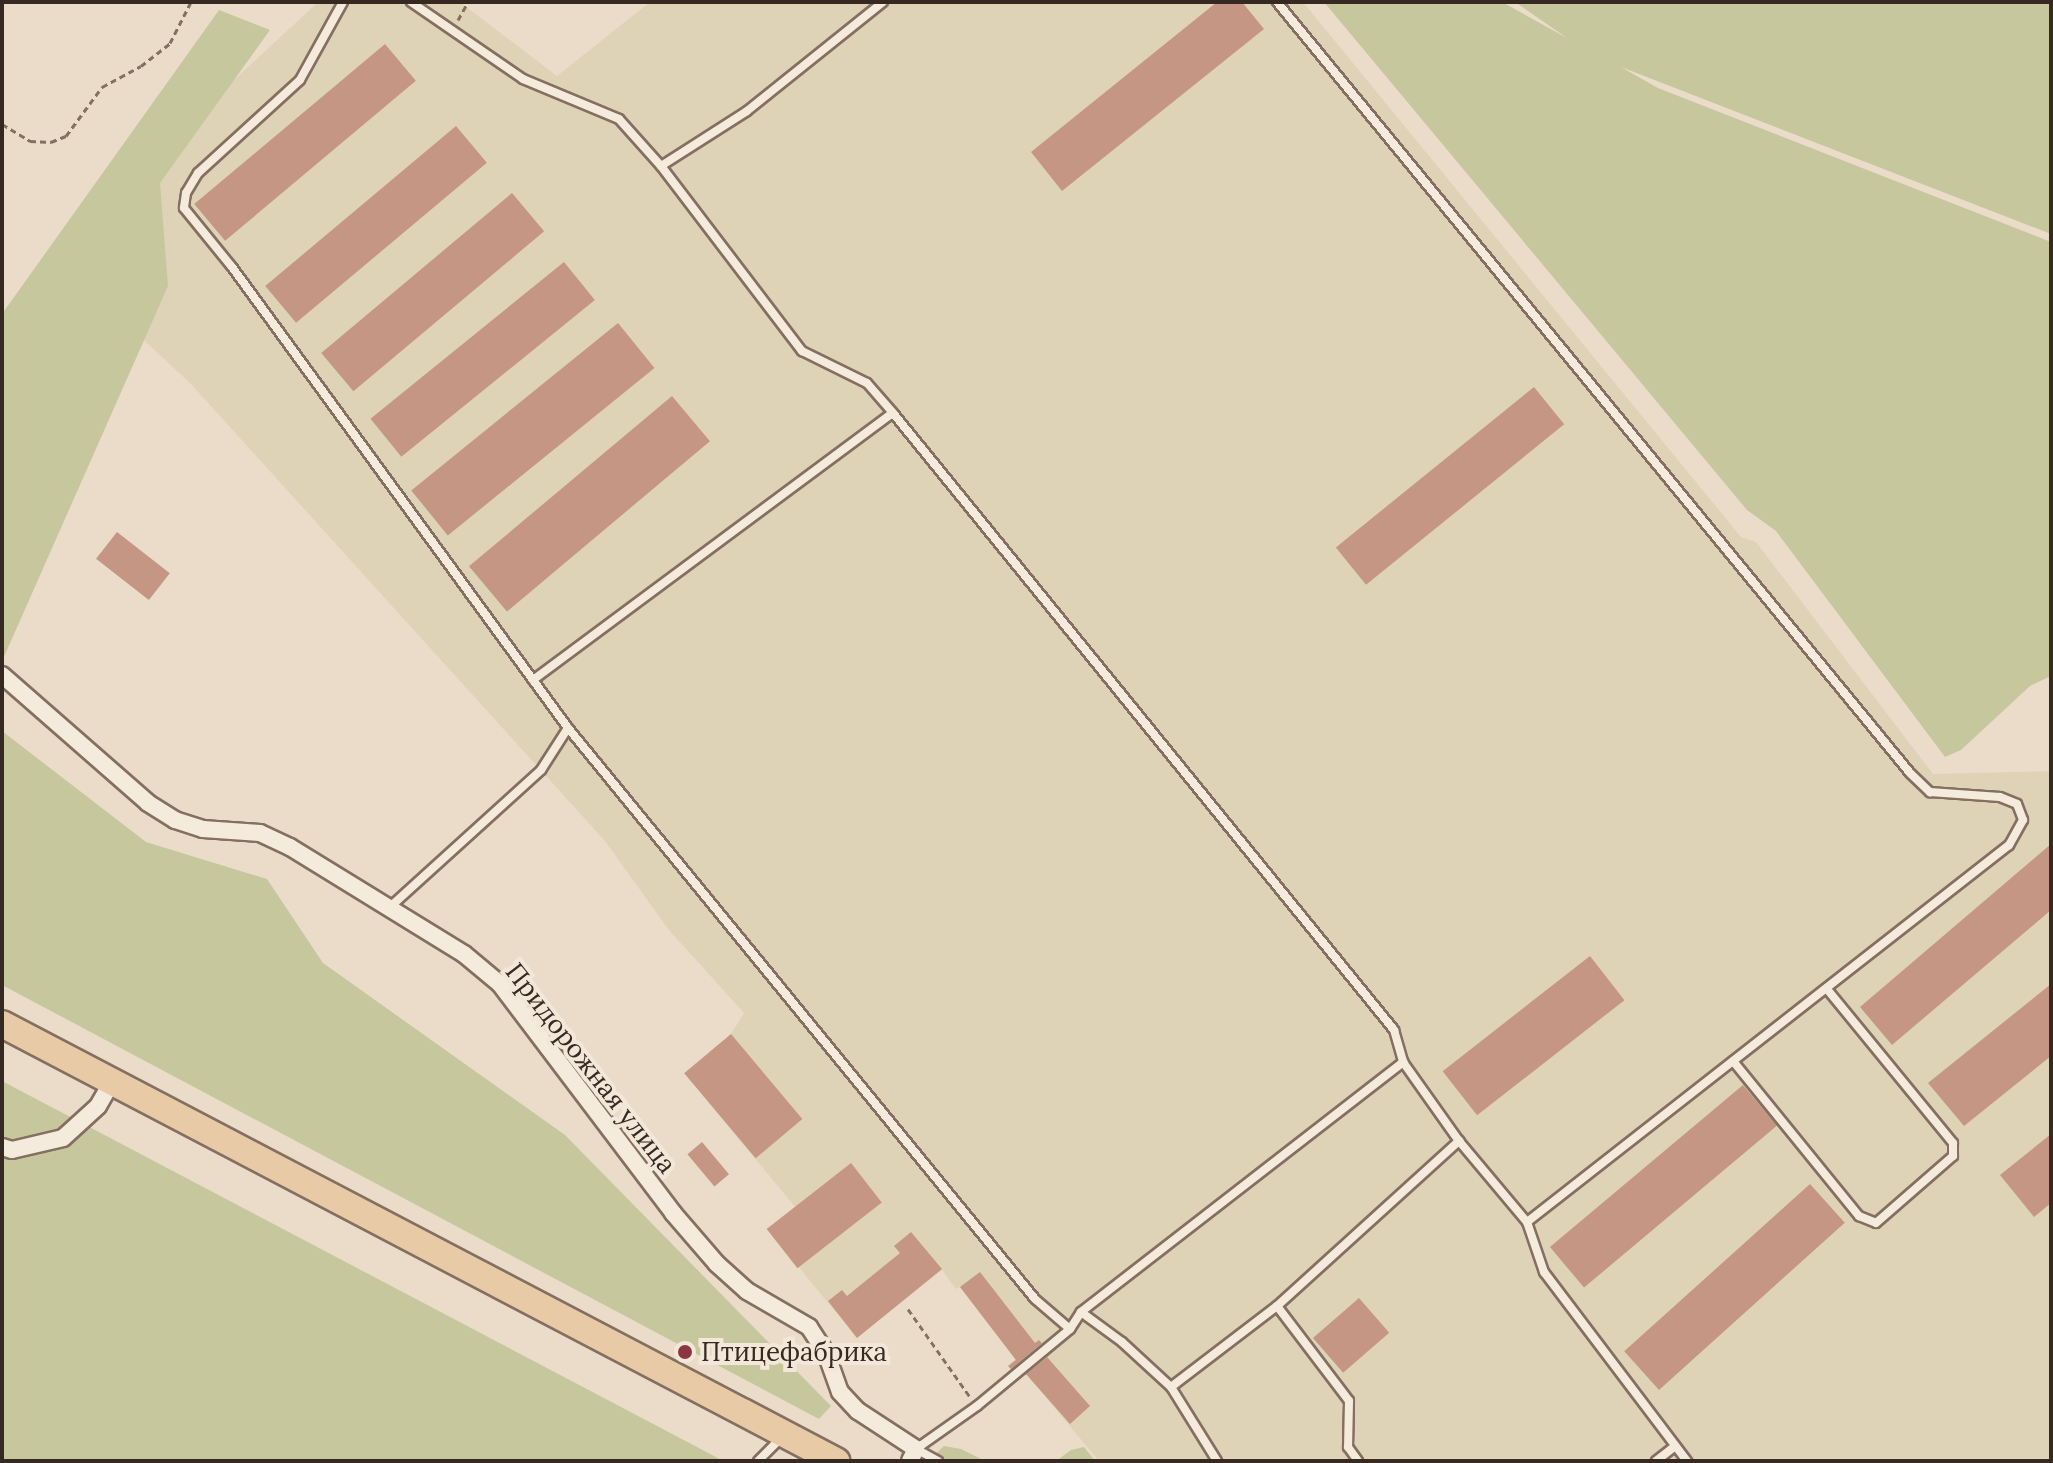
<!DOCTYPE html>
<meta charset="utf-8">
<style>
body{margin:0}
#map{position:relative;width:2053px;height:1463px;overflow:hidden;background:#eadcc9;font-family:Lora,serif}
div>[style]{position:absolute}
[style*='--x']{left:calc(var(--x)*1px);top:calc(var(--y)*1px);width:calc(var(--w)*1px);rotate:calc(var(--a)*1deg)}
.farmland>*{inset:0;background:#dfd3b7}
.green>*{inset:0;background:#c7c79e}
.building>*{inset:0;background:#c49683;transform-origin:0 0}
.path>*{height:3px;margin-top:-1.5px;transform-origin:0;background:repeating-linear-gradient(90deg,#846f60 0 6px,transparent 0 10px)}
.roads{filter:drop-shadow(2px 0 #846f60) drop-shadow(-2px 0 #846f60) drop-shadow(0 2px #846f60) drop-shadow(0 -2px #846f60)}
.service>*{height:8px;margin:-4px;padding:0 4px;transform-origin:4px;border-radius:4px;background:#f5ebdc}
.minor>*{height:16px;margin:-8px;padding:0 8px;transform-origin:8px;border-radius:8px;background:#f5ebdc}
.primary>*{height:26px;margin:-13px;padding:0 13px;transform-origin:13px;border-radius:13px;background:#e8cba6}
.dots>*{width:22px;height:22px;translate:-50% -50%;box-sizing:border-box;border:4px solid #f2e7d8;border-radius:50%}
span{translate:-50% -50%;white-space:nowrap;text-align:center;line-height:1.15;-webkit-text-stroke:8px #f2e7d8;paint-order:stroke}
.street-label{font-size:26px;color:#362922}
.poi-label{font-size:26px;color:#362922}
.left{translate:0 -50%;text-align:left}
.frame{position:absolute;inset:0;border:4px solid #362922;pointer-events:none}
</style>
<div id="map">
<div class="farmland">
<i style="clip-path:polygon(318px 2px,460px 2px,557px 76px,650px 2px,1303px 2px,1741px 537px,1756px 542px,1933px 774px,2051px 771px,2051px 1461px,1099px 1461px,1026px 1374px,1019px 1379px,1008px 1366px,1015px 1359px,960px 1287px,956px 1289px,942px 1270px,857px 1338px,769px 1231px,796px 1208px,684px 1073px,731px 1034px,744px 1013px,668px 929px,605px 841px,190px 383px,49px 252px)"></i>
</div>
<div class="green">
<i style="clip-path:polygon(1324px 2px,1502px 2px,1567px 38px,1515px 2px,2051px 2px,2051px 234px,1621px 67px,1658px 88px,2051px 242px,2051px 676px,2030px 686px,1961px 750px,1945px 757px,1776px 531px,1747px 510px)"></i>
<i style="clip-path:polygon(219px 10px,270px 30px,160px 183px,168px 286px,3px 659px,2px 314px)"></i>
<i style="clip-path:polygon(2px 731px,146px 842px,267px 879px,323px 963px,565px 1135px,831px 1406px,819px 1419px,2px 985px)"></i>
<i style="clip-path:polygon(2px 1081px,716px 1457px,723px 1461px,2px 1461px)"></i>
<i style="clip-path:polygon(944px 1446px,961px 1449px,985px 1461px,928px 1461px)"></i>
<i style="clip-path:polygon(1084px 1447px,1095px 1461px,1056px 1461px,1071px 1450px)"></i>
</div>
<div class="building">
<i style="clip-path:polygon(1217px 2px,1242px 2px,1264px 29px,1062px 191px,1031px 152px)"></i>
<i style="left:385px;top:44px;width:48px;height:249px;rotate:50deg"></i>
<i style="left:456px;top:126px;width:48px;height:249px;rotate:50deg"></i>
<i style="left:512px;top:193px;width:50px;height:249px;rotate:50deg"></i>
<i style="left:564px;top:262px;width:49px;height:249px;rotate:51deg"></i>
<i style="left:618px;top:323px;width:58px;height:266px;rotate:51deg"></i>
<i style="left:1534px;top:387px;width:48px;height:255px;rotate:51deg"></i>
<i style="left:672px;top:396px;width:59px;height:265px;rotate:50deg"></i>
<i style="left:117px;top:532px;width:67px;height:34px;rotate:38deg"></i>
<i style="clip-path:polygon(2051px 844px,2051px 910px,1892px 1045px,1860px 1007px)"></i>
<i style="left:1590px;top:956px;width:56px;height:187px;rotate:52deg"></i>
<i style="clip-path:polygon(2051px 984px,2051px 1056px,1964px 1126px,1928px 1083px)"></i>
<i style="left:731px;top:1034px;width:111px;height:61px;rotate:50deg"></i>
<i style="left:1743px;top:1085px;width:53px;height:252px;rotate:50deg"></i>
<i style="clip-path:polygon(2051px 1134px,2051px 1203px,2034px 1217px,2000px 1175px)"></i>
<i style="left:702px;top:1142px;width:42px;height:19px;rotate:50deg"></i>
<i style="left:851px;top:1163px;width:50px;height:107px;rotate:52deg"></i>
<i style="left:1810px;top:1184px;width:52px;height:250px;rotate:48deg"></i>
<i style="clip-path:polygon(911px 1232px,942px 1269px,857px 1338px,828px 1301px,842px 1290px,847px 1296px,900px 1253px,894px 1246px)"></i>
<i style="clip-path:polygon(980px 1272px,1035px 1343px,1039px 1340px,1042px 1343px,1011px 1369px,1008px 1366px,1016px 1360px,960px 1287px)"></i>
<i style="left:1359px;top:1298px;width:46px;height:61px;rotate:49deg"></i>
<i style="clip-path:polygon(1050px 1355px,1047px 1357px,1090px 1406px,1070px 1424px,1026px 1374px)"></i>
</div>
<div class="path">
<i style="--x:458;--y:20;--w:21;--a:-61"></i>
<i style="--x:2;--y:124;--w:33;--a:31"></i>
<i style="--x:30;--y:141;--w:21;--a:3"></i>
<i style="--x:51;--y:142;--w:16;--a:-22"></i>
<i style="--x:66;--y:136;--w:61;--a:-53.7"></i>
<i style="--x:102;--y:87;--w:44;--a:-28.3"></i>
<i style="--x:141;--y:66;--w:37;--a:-38"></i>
<i style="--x:170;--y:43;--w:46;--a:-62.9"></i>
<i style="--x:908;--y:1309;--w:108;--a:54.8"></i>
</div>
<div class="roads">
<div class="service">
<i style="--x:343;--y:2;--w:89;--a:118.9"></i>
<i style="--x:300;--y:80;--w:138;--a:137.6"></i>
<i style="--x:198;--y:173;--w:23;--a:121"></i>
<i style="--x:186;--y:193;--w:15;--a:98"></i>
<i style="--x:184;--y:208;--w:76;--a:50.9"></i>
<i style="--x:232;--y:267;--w:570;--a:53.91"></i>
<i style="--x:568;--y:728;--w:738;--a:50.72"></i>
<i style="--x:1035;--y:1299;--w:46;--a:40.6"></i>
<i style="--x:411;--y:2;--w:136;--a:34.5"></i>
<i style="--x:523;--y:79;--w:104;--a:22.6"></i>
<i style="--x:619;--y:119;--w:63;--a:48.2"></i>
<i style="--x:661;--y:166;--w:233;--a:52.7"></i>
<i style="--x:802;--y:351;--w:72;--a:26.2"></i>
<i style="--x:867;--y:383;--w:40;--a:49"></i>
<i style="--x:893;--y:413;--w:795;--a:50.92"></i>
<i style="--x:1394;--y:1030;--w:33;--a:74"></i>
<i style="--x:1403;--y:1062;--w:97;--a:54.7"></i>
<i style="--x:1459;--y:1141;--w:106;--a:50"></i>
<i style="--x:1527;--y:1222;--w:53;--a:71.2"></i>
<i style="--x:1544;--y:1272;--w:237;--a:52.9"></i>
<i style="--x:1277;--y:2;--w:998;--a:50.61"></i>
<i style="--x:1910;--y:773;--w:28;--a:44"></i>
<i style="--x:1930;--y:792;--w:70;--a:4.1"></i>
<i style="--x:2000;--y:797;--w:18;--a:22"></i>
<i style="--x:2017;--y:804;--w:17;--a:69"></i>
<i style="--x:2023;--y:820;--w:29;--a:119"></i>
<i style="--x:2009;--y:845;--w:612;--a:141.97"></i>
<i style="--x:661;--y:166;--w:102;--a:-32.6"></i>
<i style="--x:747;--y:111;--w:174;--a:-38.7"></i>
<i style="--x:533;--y:680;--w:448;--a:-36.6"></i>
<i style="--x:390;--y:907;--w:204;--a:-42.2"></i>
<i style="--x:541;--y:770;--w:50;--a:-57.3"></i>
<i style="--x:1733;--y:1061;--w:200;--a:50.9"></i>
<i style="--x:1859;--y:1216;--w:18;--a:22"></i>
<i style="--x:1876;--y:1223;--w:102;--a:-41"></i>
<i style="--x:1953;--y:1156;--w:13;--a:-90"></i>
<i style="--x:1953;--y:1143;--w:200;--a:-129.3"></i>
<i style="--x:1277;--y:1306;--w:119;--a:52.8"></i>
<i style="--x:1349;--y:1401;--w:46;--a:91.2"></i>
<i style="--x:1348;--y:1447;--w:17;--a:54"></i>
<i style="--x:1081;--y:1312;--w:51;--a:36.2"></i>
<i style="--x:1122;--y:1342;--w:67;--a:42.6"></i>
<i style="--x:1171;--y:1387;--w:87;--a:58.1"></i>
<i style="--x:1171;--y:1387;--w:133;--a:-37.4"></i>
<i style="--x:1277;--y:1306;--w:246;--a:-42.2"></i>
<i style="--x:758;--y:1461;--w:33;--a:-45"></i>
<i style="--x:938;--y:1461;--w:25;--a:-151"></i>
<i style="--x:916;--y:1449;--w:75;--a:-35.2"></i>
<i style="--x:977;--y:1406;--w:121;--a:-39.6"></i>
<i style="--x:1070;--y:1329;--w:20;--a:-57"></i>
<i style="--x:1081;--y:1312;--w:408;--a:-37.8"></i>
<i style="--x:1656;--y:1461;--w:24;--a:-38"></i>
</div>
<div class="minor">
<i style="--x:2;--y:675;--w:194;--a:41.2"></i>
<i style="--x:148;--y:803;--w:32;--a:32"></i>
<i style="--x:175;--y:820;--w:29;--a:18"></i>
<i style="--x:203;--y:829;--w:57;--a:4"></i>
<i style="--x:260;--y:833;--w:33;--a:25"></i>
<i style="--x:290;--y:847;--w:204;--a:31.6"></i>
<i style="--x:464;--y:954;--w:47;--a:39.8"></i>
<i style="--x:500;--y:984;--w:287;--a:52.9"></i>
<i style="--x:673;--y:1213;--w:67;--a:49.2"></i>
<i style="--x:717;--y:1264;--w:40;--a:42"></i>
<i style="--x:747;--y:1291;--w:72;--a:30.1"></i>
<i style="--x:809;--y:1327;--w:31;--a:57"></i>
<i style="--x:826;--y:1353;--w:41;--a:70.3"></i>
<i style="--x:840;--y:1392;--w:26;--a:47"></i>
<i style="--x:858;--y:1411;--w:69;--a:33.2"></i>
<i style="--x:916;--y:1449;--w:13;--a:117"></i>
<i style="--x:2;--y:1147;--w:10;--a:17"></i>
<i style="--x:12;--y:1150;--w:52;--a:-13.2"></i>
<i style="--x:63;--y:1138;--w:47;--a:-42.4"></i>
<i style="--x:98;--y:1106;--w:28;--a:-60"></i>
</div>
<div class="primary">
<i style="--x:2;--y:1024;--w:942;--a:27.65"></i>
</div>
</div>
<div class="dots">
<i style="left:685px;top:1352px;background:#8d3642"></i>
</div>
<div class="street-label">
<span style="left:591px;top:1068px;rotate:52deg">Придорожная улица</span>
</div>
<div class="poi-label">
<span class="left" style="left:701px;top:1352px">Птицефабрика</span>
</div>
<div class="frame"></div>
</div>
